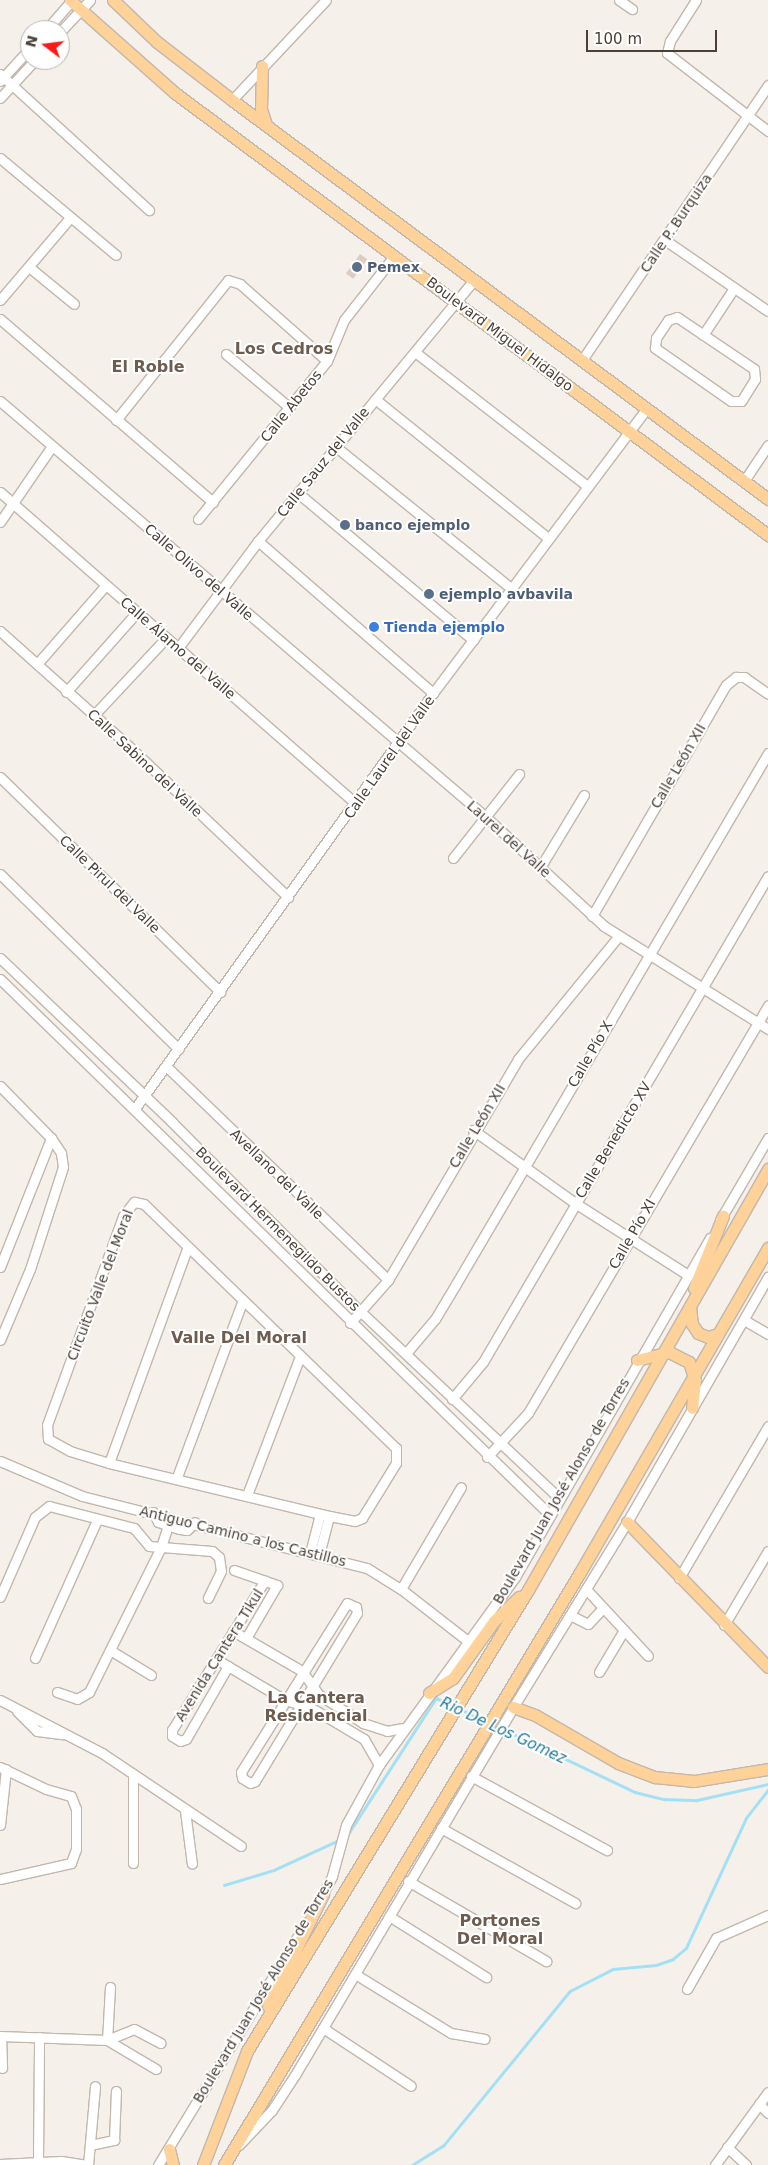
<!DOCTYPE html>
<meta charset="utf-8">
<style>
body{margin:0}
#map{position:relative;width:768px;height:2165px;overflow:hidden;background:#f6f0ea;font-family:"DejaVu Sans",sans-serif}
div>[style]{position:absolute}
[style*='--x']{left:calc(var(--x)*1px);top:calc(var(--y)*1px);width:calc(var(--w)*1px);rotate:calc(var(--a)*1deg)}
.stream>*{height:2.5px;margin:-1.25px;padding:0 1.25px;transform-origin:1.25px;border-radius:1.25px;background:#a4e0f5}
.building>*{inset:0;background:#dbcdc1;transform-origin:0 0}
.roads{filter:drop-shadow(1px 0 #c2b7ac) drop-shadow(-1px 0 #c2b7ac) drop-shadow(0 1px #c2b7ac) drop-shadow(0 -1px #c2b7ac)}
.minor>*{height:9px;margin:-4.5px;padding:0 4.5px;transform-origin:4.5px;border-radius:4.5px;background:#fff}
.major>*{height:11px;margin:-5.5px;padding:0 5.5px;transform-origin:5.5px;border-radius:5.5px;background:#ffd29a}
.dots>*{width:14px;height:14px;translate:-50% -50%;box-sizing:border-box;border:2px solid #fff;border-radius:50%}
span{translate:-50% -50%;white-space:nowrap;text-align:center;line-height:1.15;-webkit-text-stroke:4px #fff;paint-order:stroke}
.street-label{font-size:14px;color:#4a4037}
.service-label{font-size:14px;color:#4e5e75;font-weight:700}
.left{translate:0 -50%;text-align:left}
.shop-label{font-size:14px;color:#366cbe;font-weight:700}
.water-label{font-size:15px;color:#237b9b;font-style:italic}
.quarter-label{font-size:16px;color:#6e5c4e;font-weight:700}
.north{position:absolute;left:20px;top:20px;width:50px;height:50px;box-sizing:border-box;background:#fff;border:1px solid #b7b3af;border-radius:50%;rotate:285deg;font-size:14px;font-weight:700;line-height:20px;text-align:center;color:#4a4037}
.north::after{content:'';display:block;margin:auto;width:18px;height:22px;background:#ff1819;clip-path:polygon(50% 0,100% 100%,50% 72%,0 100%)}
.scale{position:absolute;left:586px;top:30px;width:131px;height:22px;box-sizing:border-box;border:2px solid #4a4037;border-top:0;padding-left:6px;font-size:15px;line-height:18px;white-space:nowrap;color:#4a4037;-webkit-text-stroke:4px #fff;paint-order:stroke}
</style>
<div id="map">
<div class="stream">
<i style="--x:460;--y:1709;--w:30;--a:26"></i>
<i style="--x:503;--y:1729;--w:146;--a:25.5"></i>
<i style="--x:635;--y:1792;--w:30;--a:14"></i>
<i style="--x:664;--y:1799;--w:33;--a:2"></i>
<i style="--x:697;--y:1800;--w:73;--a:-12.7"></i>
<i style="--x:346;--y:1837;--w:166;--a:-57.1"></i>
<i style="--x:436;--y:1698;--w:19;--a:25"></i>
<i style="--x:224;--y:1885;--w:52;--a:-16.7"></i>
<i style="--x:274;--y:1870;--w:72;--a:-24.8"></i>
<i style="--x:412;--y:2165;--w:36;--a:-32"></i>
<i style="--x:443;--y:2146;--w:200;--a:-50.7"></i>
<i style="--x:570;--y:1991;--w:48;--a:-27.1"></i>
<i style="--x:613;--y:1969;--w:43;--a:-5.3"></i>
<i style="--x:656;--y:1965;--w:18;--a:-19"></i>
<i style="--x:673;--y:1959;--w:17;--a:-40"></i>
<i style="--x:686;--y:1948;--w:143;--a:-65.2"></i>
<i style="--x:746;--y:1818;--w:36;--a:-52"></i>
</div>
<div class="building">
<i style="left:360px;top:254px;width:9px;height:24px;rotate:36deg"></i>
</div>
<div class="roads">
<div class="minor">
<i style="--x:619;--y:0;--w:16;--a:35"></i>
<i style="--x:696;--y:0;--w:49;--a:122.4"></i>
<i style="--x:670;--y:41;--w:12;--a:104"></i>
<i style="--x:667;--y:53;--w:128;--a:37.7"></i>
<i style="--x:46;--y:30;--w:40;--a:-49"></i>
<i style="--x:60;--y:32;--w:44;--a:-46.8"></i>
<i style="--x:0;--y:74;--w:202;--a:42.4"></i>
<i style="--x:0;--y:81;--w:45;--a:-47.7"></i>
<i style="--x:0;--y:98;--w:52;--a:-47.4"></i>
<i style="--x:232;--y:100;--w:137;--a:-46.8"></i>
<i style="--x:0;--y:158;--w:151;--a:39.9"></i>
<i style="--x:665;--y:240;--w:125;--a:34.6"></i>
<i style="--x:29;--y:267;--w:58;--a:39.4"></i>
<i style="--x:0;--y:300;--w:106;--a:-49.6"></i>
<i style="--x:677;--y:317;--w:93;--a:34"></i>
<i style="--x:754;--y:369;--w:10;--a:84"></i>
<i style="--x:755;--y:379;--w:26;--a:122"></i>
<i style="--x:741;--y:401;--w:10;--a:180"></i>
<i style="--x:731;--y:401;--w:93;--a:-145.1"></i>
<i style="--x:655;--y:348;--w:10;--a:-84"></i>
<i style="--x:656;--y:338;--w:22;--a:-56"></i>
<i style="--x:668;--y:320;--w:9;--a:-18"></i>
<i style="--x:0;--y:319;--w:281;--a:40.7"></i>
<i style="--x:703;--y:335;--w:56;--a:-56.6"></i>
<i style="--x:415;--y:352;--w:218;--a:37.9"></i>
<i style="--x:226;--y:354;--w:82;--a:40.1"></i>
<i style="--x:582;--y:360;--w:332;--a:-55.9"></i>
<i style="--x:375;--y:399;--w:222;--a:38.8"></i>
<i style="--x:0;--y:401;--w:641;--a:40.57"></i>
<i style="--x:487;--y:818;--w:159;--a:42.7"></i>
<i style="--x:604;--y:926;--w:194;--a:32.1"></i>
<i style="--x:116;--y:420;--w:179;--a:-51.3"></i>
<i style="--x:228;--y:280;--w:13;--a:18"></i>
<i style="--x:240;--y:284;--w:116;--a:41.5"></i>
<i style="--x:336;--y:447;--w:226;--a:38.9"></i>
<i style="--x:744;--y:481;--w:43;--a:-56.3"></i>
<i style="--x:0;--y:492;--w:473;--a:41.2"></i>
<i style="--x:298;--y:493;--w:229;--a:40"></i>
<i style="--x:198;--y:519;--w:204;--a:-50.8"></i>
<i style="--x:327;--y:361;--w:44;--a:-67.5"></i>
<i style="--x:344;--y:320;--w:81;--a:-52"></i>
<i style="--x:0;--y:522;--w:92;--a:-55.6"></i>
<i style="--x:258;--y:541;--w:232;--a:41"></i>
<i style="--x:0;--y:631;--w:178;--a:41.8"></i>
<i style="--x:133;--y:750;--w:214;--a:43.5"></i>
<i style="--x:178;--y:648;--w:134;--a:-53.2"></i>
<i style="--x:258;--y:541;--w:337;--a:-50.4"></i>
<i style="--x:37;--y:664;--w:103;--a:-48.9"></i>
<i style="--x:66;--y:692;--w:107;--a:-48.4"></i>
<i style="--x:93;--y:716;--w:107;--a:-46.9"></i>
<i style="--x:0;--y:777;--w:308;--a:44.3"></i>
<i style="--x:453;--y:858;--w:107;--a:-51.8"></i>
<i style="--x:541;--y:866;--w:83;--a:-58.8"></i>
<i style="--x:0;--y:874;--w:250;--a:44.4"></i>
<i style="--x:592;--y:916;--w:267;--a:-59.9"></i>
<i style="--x:726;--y:685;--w:13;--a:-39"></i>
<i style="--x:736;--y:677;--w:8;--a:0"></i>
<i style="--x:744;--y:677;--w:29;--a:35"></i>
<i style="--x:0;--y:958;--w:238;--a:43.6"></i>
<i style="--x:172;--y:1122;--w:268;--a:45.2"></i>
<i style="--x:361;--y:1312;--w:272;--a:43.2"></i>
<i style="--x:0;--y:979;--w:768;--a:44.26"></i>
<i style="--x:167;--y:1067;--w:307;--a:43.9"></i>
<i style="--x:0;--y:1086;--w:73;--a:45.6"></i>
<i style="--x:51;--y:1138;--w:18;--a:56"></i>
<i style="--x:61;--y:1153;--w:14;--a:82"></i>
<i style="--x:63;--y:1167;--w:107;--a:107.9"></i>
<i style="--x:30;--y:1269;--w:77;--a:112.9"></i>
<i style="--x:136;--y:1107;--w:510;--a:-54.34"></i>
<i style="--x:433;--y:693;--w:355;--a:-53.1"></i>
<i style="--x:473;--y:1130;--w:125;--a:35.6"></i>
<i style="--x:575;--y:1203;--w:134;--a:32.5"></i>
<i style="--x:134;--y:1202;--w:10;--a:11"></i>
<i style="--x:144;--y:1204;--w:351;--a:44.1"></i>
<i style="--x:396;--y:1448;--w:15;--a:90"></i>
<i style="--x:396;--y:1463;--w:65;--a:121.7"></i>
<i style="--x:362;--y:1518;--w:8;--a:157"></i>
<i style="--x:355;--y:1521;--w:26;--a:-169"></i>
<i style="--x:329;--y:1516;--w:226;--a:-166.5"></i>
<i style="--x:109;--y:1463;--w:41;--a:-162.9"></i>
<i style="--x:70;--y:1451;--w:25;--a:-151"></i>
<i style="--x:48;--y:1439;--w:14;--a:-94"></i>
<i style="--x:47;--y:1425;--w:222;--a:-70"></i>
<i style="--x:123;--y:1216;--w:18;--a:-52"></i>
<i style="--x:720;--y:1220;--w:95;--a:-59.7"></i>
<i style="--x:0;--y:1267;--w:139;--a:-68.4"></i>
<i style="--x:744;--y:1320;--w:28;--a:30"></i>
<i style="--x:350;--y:1323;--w:57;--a:-48.5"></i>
<i style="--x:388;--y:1280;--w:256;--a:-59.5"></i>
<i style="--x:518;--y:1059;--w:158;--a:-50.7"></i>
<i style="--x:407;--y:1352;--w:43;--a:-49.7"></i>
<i style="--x:435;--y:1319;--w:41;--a:-59"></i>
<i style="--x:456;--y:1284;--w:616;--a:-59.56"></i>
<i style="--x:452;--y:1399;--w:48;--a:-50"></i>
<i style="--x:483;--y:1362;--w:563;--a:-59.61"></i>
<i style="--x:487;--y:1457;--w:60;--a:-47"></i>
<i style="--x:528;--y:1413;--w:473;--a:-59.5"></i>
<i style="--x:0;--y:1461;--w:89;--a:23.1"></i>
<i style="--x:82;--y:1496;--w:294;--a:14.2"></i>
<i style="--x:367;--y:1568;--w:40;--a:32"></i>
<i style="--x:401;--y:1589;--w:86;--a:37.9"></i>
<i style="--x:109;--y:1463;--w:228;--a:-70"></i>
<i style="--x:177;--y:1477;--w:189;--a:-69.6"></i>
<i style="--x:247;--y:1495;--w:149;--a:-69.1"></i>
<i style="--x:153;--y:1512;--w:11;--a:63"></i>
<i style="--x:158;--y:1522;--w:23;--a:18"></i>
<i style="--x:180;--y:1529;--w:7;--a:8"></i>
<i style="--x:187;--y:1530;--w:11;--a:-45"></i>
<i style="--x:310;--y:1553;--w:40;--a:-75.6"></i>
<i style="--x:319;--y:1555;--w:40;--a:-75.6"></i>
<i style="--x:234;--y:1570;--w:46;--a:19.2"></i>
<i style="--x:277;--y:1585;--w:61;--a:120.3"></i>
<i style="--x:679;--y:1578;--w:176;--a:-59.6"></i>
<i style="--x:401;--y:1589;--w:118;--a:-59.5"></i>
<i style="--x:586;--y:1589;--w:91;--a:47.2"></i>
<i style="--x:0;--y:1597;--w:87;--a:-66.4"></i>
<i style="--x:35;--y:1517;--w:18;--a:-38"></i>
<i style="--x:49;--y:1506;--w:88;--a:14.5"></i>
<i style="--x:134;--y:1528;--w:23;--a:50"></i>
<i style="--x:149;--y:1546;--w:63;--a:4.5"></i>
<i style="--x:212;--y:1551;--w:9;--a:41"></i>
<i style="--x:219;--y:1557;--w:14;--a:82"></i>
<i style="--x:221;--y:1571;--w:30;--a:116"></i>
<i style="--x:347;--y:1603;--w:10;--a:24"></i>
<i style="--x:356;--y:1607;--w:6;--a:81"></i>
<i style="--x:357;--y:1613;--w:197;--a:121.3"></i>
<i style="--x:255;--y:1781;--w:5;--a:158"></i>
<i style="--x:250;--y:1783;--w:9;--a:-148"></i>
<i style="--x:242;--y:1778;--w:6;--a:-99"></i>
<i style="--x:241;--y:1772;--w:199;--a:-57.9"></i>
<i style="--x:570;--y:1615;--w:20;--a:27"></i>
<i style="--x:588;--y:1624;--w:22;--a:-47"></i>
<i style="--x:724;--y:1625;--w:86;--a:-59.3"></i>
<i style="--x:233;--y:1631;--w:80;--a:30.1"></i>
<i style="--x:302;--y:1671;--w:28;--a:55"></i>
<i style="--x:318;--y:1694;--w:54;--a:32.8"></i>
<i style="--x:363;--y:1723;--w:25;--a:18"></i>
<i style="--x:387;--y:1731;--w:15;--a:-11"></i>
<i style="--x:110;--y:1650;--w:48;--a:31.4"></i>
<i style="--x:35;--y:1658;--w:151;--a:-65.8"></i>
<i style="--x:216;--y:1659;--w:80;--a:30.7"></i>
<i style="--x:285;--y:1700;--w:26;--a:16"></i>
<i style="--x:310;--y:1707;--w:63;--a:30.7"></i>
<i style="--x:364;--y:1739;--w:30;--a:60"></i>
<i style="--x:228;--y:1666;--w:84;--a:119.9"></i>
<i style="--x:186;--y:1739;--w:6;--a:162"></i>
<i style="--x:180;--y:1741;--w:9;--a:-148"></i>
<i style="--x:172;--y:1736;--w:6;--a:-90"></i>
<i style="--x:172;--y:1730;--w:176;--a:-58.2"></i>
<i style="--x:599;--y:1672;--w:49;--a:-59.2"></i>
<i style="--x:57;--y:1692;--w:21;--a:19"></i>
<i style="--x:77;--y:1699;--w:14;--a:-30"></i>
<i style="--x:89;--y:1692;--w:162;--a:-63.6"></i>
<i style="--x:161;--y:1547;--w:22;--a:-72"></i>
<i style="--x:0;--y:1700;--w:115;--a:27.5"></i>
<i style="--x:102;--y:1753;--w:167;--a:33.8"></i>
<i style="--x:17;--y:1711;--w:28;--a:45"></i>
<i style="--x:37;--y:1731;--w:26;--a:7"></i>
<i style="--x:0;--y:1767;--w:51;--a:25.6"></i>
<i style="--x:46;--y:1789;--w:26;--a:16"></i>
<i style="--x:71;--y:1796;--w:14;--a:69"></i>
<i style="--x:76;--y:1809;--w:40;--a:90"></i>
<i style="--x:76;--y:1849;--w:15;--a:110"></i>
<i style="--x:71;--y:1863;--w:73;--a:167.3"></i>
<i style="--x:471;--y:1776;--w:155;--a:28.6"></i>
<i style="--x:185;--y:1811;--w:53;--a:82.5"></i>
<i style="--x:0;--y:1825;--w:56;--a:-83.9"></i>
<i style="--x:441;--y:1828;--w:154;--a:29.2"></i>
<i style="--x:133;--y:1863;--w:89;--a:-90"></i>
<i style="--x:408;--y:1881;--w:160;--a:30.1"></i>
<i style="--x:321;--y:1897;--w:24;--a:-62"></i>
<i style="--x:332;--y:1876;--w:53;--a:-74.6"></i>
<i style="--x:346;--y:1825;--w:68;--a:-61.2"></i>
<i style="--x:379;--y:1765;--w:232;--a:-54.1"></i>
<i style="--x:515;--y:1577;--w:391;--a:-60.1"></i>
<i style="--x:389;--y:1916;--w:115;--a:32.2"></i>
<i style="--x:355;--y:1974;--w:113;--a:31.6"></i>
<i style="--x:451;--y:2033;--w:34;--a:10"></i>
<i style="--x:110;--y:1987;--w:53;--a:93.2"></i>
<i style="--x:107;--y:2040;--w:57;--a:30.6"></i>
<i style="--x:687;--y:1989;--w:59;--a:-60.4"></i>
<i style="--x:716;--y:1938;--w:57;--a:-23.9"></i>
<i style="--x:323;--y:2028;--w:105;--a:33.4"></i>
<i style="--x:0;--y:2036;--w:107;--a:2.1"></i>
<i style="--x:107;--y:2040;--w:29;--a:-22"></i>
<i style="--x:134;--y:2029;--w:30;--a:28"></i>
<i style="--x:1;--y:2036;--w:32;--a:88"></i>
<i style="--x:759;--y:2104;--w:13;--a:45"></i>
<i style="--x:90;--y:2145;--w:25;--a:-12"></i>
<i style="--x:114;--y:2140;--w:49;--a:-87.7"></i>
<i style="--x:239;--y:2145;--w:48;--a:-46.7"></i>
<i style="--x:272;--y:2110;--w:42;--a:-56.7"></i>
<i style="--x:295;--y:2075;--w:425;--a:-59.3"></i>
<i style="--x:512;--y:1709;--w:220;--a:-58.4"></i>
<i style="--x:627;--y:1522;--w:283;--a:-60.1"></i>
<i style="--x:727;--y:2147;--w:26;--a:43"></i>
<i style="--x:38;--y:2161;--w:124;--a:-89.5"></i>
<i style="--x:0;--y:2164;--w:61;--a:-2.8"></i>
<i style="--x:61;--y:2161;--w:26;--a:9"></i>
<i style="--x:88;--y:2165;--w:79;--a:-84.9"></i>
<i style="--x:158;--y:2165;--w:267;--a:-58.6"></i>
<i style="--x:715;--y:2165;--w:90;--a:-54"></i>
</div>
<div class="major">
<i style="--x:70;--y:0;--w:140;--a:41.5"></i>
<i style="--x:175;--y:93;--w:740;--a:36.7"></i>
<i style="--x:113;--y:0;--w:61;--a:43.7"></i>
<i style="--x:157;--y:42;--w:95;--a:37.7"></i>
<i style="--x:232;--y:100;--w:668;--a:36.66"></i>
<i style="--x:262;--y:66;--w:43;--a:91.3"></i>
<i style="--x:261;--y:109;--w:16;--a:72"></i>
<i style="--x:694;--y:1288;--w:78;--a:-68.1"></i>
<i style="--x:690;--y:1306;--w:18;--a:84"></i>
<i style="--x:692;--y:1324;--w:11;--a:56"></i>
<i style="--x:698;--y:1333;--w:11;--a:22"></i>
<i style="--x:708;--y:1337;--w:10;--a:-17"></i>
<i style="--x:637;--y:1360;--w:33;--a:-14"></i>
<i style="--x:669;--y:1352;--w:22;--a:27"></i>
<i style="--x:689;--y:1362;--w:19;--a:72"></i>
<i style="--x:695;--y:1380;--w:28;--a:96"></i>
<i style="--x:627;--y:1522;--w:202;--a:45.8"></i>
<i style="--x:429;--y:1693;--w:28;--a:-32"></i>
<i style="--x:453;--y:1678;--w:70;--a:-54.3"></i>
<i style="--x:494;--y:1621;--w:35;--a:-44"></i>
<i style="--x:513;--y:1707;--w:23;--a:20"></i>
<i style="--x:535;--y:1715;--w:96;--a:30"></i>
<i style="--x:618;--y:1763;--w:40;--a:21"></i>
<i style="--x:655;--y:1777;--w:39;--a:6"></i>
<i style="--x:694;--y:1781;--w:75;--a:-9.2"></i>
<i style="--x:268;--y:2006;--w:125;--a:-63.8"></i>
<i style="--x:169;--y:2149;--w:16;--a:76"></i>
<i style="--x:203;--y:2165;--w:122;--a:-68.9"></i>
<i style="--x:247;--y:2051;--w:540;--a:-58.64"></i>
<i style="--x:528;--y:1590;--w:485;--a:-60.3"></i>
<i style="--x:224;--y:2165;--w:689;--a:-59.01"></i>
<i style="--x:579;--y:1574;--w:377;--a:-59.9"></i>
</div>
</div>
<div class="dots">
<i style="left:357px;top:267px;background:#5c6f8a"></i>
<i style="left:345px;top:525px;background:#5c6f8a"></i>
<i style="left:429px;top:594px;background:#5c6f8a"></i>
<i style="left:374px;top:627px;background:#3f7fe0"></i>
</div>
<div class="street-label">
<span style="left:676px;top:223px;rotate:-56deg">Calle P. Burquiza</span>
<span style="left:500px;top:334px;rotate:37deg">Boulevard Miguel Hidalgo</span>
<span style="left:291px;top:406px;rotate:-51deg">Calle Abetos</span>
<span style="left:323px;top:462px;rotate:-51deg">Calle Sauz del Valle</span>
<span style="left:199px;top:572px;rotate:41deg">Calle Olivo del Valle</span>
<span style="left:178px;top:648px;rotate:41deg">Calle Álamo del Valle</span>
<span style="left:389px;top:757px;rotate:-55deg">Calle Laurel del Valle</span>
<span style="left:145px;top:763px;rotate:43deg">Calle Sabino del Valle</span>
<span style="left:678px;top:766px;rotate:-60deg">Calle León XII</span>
<span style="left:509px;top:839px;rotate:42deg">Laurel del Valle</span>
<span style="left:110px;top:884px;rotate:44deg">Calle Pirul del Valle</span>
<span style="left:590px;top:1054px;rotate:-60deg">Calle Pío X</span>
<span style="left:477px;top:1126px;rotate:-59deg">Calle León XII</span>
<span style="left:613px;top:1140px;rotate:-59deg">Calle Benedicto XV</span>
<span style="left:277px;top:1174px;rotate:44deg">Avellano del Valle</span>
<span style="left:278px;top:1229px;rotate:45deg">Boulevard Hermenegildo Bustos</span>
<span style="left:632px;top:1234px;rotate:-60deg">Calle Pío XI</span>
<span style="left:100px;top:1285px;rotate:-69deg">Circuito Valle del Moral</span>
<span style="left:561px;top:1491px;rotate:-60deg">Boulevard Juan José Alonso de Torres</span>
<span style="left:243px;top:1536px;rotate:14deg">Antiguo Camino a los Castillos</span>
<span style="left:219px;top:1655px;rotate:-58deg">Avenida Cantera Tikul</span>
<span style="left:263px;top:1991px;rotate:-59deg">Boulevard Juan José Alonso de Torres</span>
</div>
<div class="service-label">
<span class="left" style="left:367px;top:267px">Pemex</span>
<span class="left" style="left:355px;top:525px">banco ejemplo</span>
<span class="left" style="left:439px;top:594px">ejemplo avbavila</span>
</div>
<div class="shop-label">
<span class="left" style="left:384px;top:627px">Tienda ejemplo</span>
</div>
<div class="water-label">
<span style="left:503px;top:1731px;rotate:25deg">Rio De Los Gomez</span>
</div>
<div class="quarter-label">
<span style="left:284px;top:349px">Los Cedros</span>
<span style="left:148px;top:367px">El Roble</span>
<span style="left:239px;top:1338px">Valle Del Moral</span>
<span style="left:316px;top:1707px">La Cantera<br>Residencial</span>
<span style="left:500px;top:1930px">Portones<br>Del Moral</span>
</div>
<div class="north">N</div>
<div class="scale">100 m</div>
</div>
